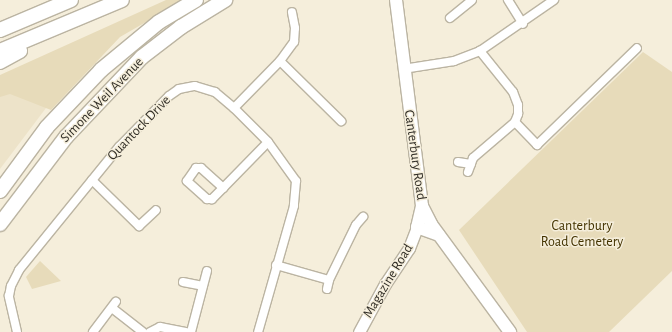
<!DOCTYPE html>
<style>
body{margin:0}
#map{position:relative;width:672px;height:332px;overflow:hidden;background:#f5eedb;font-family:"Alegreya Sans",sans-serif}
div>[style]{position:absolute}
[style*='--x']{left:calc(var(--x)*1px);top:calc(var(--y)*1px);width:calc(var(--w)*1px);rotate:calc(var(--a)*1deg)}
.built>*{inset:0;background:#ede3c9}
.green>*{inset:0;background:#e7dbba}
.roads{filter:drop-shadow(1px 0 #bbb4a2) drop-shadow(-1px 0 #bbb4a2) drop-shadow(0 1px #bbb4a2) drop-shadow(0 -1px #bbb4a2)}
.street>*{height:8px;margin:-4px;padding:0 4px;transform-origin:4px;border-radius:4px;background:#fff}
.secondary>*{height:11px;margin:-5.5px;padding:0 5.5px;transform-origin:5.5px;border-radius:5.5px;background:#fff}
.primary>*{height:12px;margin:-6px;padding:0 6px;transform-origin:6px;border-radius:6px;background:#fff}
.highway>*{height:14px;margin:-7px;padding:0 7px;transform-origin:7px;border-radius:7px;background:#fff}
span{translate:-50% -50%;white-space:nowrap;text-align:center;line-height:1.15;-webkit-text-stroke:3px #f5eedb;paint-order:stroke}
.street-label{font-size:14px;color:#302d26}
.park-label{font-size:14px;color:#433300}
</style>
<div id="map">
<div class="built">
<i style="clip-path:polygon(0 78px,49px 104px,0 169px)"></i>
</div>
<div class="green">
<i style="clip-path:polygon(166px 0,184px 0,120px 37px,51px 110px,10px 94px,0 97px,0 75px)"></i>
<i style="clip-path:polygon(643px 52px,672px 72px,672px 271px,609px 332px,527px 332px,459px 230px)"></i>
<i style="clip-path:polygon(40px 261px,61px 281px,32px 289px,26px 277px)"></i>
</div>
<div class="roads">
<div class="street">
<i style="--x:508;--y:0;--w:28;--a:58"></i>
<i style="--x:450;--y:18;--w:28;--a:-39"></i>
<i style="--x:280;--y:61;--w:86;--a:44.5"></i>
<i style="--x:403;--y:69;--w:52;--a:-8.9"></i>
<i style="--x:454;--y:61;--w:28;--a:-21"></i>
<i style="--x:480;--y:51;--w:90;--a:-34.6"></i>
<i style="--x:234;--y:108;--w:66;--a:-45.6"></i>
<i style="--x:280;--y:61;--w:24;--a:-54"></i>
<i style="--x:294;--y:42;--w:14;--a:-86"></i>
<i style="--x:295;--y:28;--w:16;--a:-101"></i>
<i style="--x:515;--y:122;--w:32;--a:46"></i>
<i style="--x:537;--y:145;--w:139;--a:-44.1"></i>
<i style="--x:458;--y:162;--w:13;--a:9"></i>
<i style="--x:196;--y:168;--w:5;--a:0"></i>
<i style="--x:201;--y:168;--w:30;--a:42"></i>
<i style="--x:223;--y:188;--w:16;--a:135"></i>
<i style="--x:212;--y:199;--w:5;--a:180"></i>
<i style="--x:207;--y:199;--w:27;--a:-138"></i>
<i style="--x:187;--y:181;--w:16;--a:-55"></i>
<i style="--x:468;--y:172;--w:15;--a:-70"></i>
<i style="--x:473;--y:158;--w:55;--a:-40.6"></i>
<i style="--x:515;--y:122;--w:9;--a:-69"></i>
<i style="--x:518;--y:114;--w:9;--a:-90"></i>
<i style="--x:518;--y:105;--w:14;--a:-111"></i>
<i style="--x:513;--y:92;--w:53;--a:-128.8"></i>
<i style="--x:92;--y:180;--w:66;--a:44.4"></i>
<i style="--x:139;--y:226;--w:23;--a:-43"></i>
<i style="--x:223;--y:188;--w:64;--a:-45.6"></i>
<i style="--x:276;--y:265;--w:55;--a:15.8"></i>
<i style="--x:183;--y:282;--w:20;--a:11"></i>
<i style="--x:327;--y:289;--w:9;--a:-77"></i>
<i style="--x:329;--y:280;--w:61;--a:-63.9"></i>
<i style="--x:356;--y:225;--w:11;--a:-49"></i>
<i style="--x:112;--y:308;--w:39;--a:38"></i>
<i style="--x:17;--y:332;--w:37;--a:-103"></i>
<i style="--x:9;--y:296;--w:10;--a:-79"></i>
<i style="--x:11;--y:286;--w:18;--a:-63"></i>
<i style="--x:19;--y:270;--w:159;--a:-50.9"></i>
<i style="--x:119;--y:147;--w:71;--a:-45.6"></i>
<i style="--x:169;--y:96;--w:12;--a:-35"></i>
<i style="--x:179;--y:89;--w:16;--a:-11"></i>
<i style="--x:195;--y:86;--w:21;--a:17"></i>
<i style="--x:215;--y:92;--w:25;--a:40"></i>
<i style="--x:234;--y:108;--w:48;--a:45"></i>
<i style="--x:268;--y:142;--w:48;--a:54.3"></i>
<i style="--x:296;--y:181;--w:25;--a:95"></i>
<i style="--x:294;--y:206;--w:131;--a:105.9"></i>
<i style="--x:93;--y:332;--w:38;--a:-53"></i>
<i style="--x:150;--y:332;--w:11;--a:-27"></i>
<i style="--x:160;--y:327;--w:26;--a:11"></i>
<i style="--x:191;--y:332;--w:63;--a:-75.3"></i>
</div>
<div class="secondary">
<i style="--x:359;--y:332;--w:55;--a:-61.6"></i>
<i style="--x:385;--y:284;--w:43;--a:-56.3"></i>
<i style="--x:409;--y:248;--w:22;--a:-69"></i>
</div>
<div class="primary">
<i style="--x:396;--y:0;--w:208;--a:82.8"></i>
<i style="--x:422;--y:206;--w:20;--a:63"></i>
<i style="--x:431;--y:224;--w:134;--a:53.8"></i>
<i style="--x:422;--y:206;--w:22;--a:103"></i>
<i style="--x:417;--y:227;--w:23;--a:20"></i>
</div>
<div class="highway">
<i style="--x:0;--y:30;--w:77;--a:-22.9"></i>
<i style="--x:0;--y:51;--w:132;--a:-22.7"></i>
<i style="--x:0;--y:62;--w:23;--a:-29"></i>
<i style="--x:0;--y:191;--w:79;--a:-53.7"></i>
<i style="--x:47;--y:127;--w:79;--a:-46.5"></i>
<i style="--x:101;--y:70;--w:75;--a:-39.6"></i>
<i style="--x:159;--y:22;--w:43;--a:-30.7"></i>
<i style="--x:0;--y:224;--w:109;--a:-52.8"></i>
<i style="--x:66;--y:137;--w:110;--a:-46.5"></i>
<i style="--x:142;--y:57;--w:49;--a:-37.6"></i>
<i style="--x:181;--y:27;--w:52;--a:-31.5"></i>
</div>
</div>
<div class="street-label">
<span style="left:102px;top:100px;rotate:-46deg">Simone Weil Avenue</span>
<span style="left:139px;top:128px;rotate:-46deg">Quantock Drive</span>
<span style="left:415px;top:155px;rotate:82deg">Canterbury Road</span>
<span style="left:388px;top:281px;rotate:-59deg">Magazine Road</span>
</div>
<div class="park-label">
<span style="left:582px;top:234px">Canterbury<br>Road Cemetery</span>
</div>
</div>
